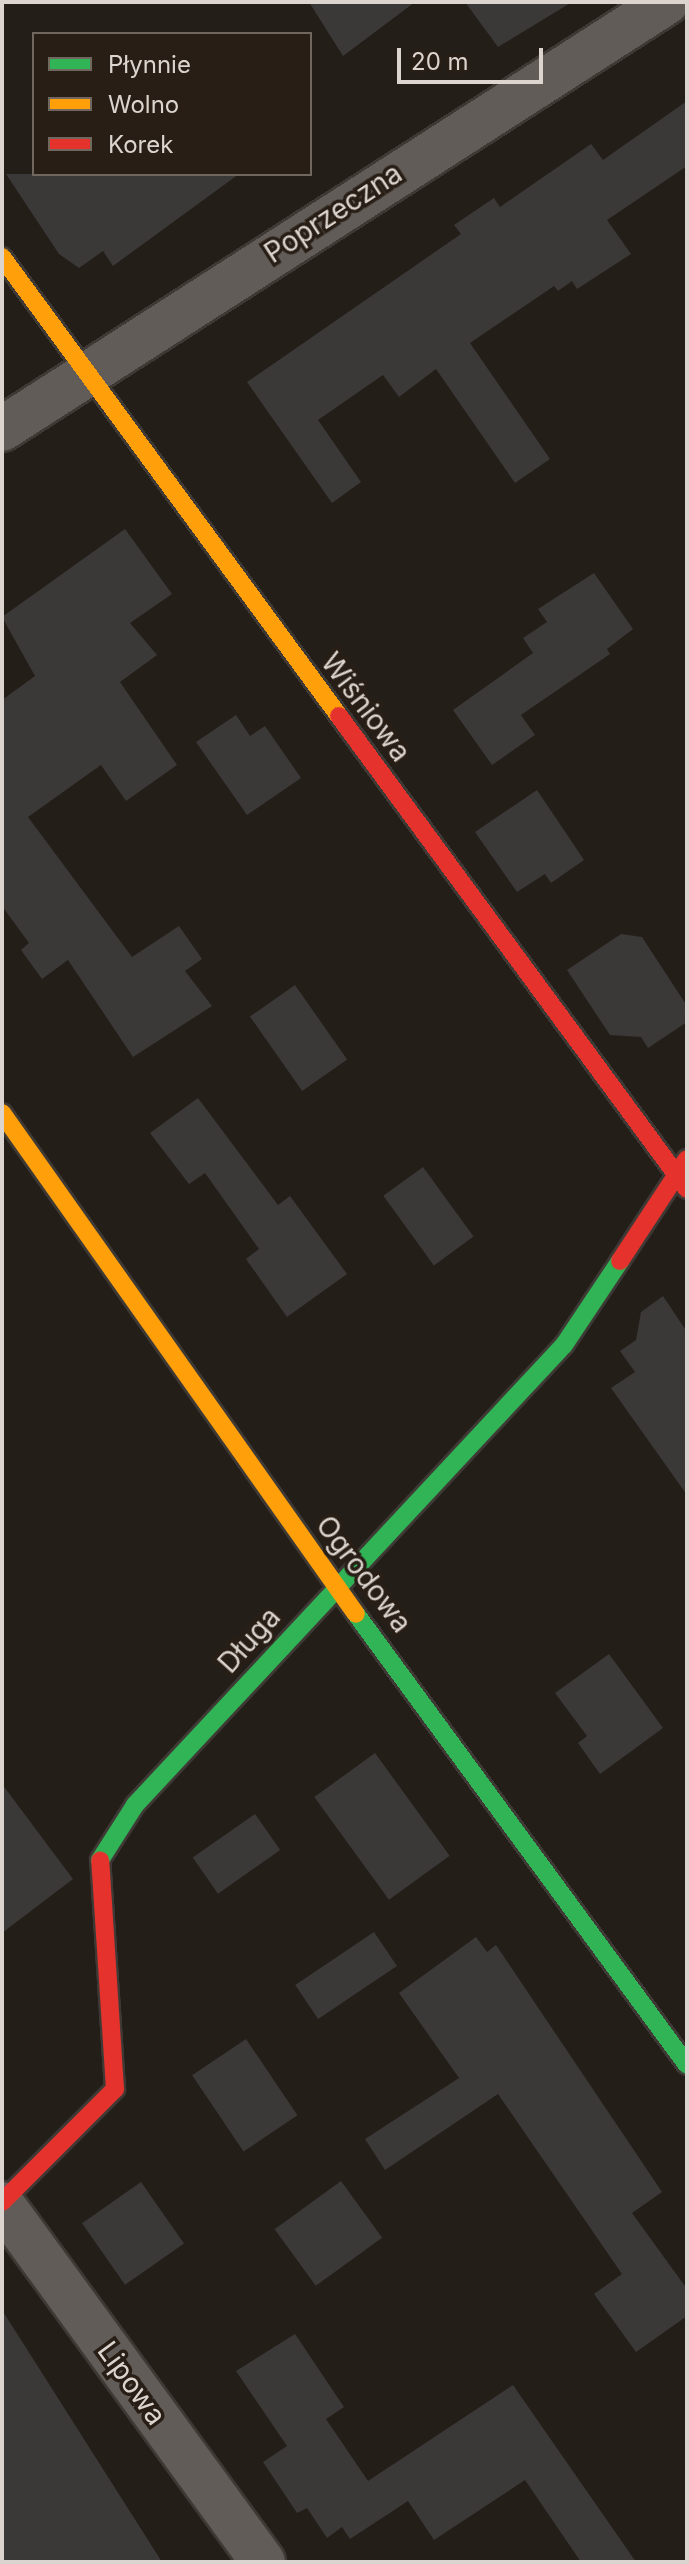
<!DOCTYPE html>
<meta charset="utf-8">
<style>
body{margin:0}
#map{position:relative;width:689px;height:2564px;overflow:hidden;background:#241e19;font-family:Inter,sans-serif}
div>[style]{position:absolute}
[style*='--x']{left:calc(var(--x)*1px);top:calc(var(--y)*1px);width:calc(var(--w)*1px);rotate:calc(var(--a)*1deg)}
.building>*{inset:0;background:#3b3838;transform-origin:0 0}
.roads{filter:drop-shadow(2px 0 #3e3935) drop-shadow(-2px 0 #3e3935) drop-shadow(0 2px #3e3935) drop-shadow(0 -2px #3e3935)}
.street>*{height:44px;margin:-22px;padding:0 22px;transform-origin:22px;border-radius:22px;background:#615c58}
.fast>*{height:18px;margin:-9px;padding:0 9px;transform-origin:9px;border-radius:9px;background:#30b455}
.slow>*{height:18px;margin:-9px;padding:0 9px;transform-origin:9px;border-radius:9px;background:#ff9f0a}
.jam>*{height:18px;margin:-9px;padding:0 9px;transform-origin:9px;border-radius:9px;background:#e5322d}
span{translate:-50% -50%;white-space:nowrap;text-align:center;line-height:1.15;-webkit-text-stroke:7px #281e15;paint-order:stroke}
.street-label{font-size:28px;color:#dcd5cf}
.frame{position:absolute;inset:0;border:4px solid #dcd5cf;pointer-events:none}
.legend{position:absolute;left:32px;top:32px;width:280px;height:144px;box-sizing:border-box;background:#281e15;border:2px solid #70675f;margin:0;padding:10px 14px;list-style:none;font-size:24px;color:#dcd5cf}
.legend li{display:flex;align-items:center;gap:16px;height:40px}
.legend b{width:40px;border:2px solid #70675f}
.scale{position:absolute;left:397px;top:48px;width:146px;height:36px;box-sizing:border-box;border:4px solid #dcd5cf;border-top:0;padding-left:10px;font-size:24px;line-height:28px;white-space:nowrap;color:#dcd5cf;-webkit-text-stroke:6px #281e15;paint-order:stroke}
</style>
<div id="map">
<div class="building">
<i style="clip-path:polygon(309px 2px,415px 2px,343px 56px)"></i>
<i style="clip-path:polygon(465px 2px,572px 2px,498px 47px)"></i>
<i style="clip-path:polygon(687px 101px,687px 166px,607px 220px,631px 254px,577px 289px,572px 281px,558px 291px,554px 286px,470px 343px,550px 459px,515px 483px,436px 369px,399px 397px,383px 375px,318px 420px,361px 482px,332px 503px,247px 382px,461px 234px,454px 225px,494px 198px,500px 207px,591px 144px,603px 160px)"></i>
<i style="clip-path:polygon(6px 174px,239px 174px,113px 266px,103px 251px,79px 268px,59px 254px)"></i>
<i style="clip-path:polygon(125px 529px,172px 594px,130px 623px,157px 655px,120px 682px,177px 765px,126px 801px,101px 765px,28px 817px,132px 957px,179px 926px,202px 959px,185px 971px,212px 1006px,133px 1057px,68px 960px,42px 979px,21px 950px,29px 943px,2px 906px,2px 700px,35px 676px,2px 617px)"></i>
<i style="clip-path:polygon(594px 573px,633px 629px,607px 649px,610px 654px,521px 715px,535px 735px,492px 765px,453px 710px,533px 653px,523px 638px,547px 622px,538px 609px)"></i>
<i style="clip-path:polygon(236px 715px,250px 736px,265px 726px,301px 778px,247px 815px,196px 742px)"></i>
<i style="clip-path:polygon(537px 790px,584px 860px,551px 883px,545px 874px,517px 892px,475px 832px)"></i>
<i style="clip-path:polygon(621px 934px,642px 937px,687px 1006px,687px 1022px,648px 1048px,641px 1037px,610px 1035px,567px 970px)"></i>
<i style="left:295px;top:985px;width:91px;height:55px;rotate:55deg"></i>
<i style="clip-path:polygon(198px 1098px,278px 1205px,290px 1196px,347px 1274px,287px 1317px,246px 1259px,259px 1249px,205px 1173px,189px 1184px,150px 1133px)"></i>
<i style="left:423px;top:1167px;width:86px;height:49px;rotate:54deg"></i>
<i style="clip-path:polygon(663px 1296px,687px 1332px,687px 1495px,611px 1388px,635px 1372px,620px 1351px,636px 1340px,641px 1312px)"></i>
<i style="clip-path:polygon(609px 1654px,663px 1728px,600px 1774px,578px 1743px,587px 1736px,555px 1693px)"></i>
<i style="left:375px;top:1753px;width:127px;height:75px;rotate:54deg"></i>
<i style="clip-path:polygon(2px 1784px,73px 1879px,2px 1933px)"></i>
<i style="left:255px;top:1814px;width:44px;height:76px;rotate:55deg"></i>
<i style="left:374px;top:1932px;width:41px;height:95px;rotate:56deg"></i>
<i style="clip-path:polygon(476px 1937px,487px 1952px,496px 1945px,662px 2192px,632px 2213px,687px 2289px,687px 2316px,636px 2352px,594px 2294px,622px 2274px,498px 2094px,385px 2170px,365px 2139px,459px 2078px,399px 1993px)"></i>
<i style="left:246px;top:2039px;width:92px;height:65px;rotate:56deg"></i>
<i style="left:341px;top:2181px;width:70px;height:82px;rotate:54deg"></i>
<i style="left:141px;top:2182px;width:75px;height:72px;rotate:55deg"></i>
<i style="clip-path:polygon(2px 2310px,162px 2562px,2px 2562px)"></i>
<i style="clip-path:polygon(295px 2334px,344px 2407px,326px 2419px,368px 2481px,513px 2385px,636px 2562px,581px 2562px,525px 2480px,434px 2540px,408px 2501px,350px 2539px,342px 2527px,327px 2538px,307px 2508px,297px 2513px,263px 2462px,287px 2446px,236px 2371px)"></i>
</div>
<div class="roads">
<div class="street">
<i style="--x:2;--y:429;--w:790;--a:-32.7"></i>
<i style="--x:2;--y:2204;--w:443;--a:53.9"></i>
</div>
<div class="fast">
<i style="--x:356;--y:1614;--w:559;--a:53.72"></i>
<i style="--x:100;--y:1860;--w:65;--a:-57.5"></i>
<i style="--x:135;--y:1805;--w:629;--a:-47"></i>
<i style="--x:564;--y:1345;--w:101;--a:-56.3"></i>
</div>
<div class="slow">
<i style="--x:2;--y:257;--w:569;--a:53.71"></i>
<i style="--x:2;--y:1113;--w:613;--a:54.76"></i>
</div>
<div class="jam">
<i style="--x:339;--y:716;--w:587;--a:53.66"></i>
<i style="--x:620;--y:1261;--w:122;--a:-56.7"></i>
<i style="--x:2;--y:2202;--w:160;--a:-45"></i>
<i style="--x:115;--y:2089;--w:229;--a:-93.7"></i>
</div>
</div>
<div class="street-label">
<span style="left:333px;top:213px;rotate:-33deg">Poprzeczna</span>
<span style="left:366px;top:707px;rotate:53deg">Wiśniowa</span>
<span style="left:364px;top:1574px;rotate:53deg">Ogrodowa</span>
<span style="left:249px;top:1640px;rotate:-48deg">Długa</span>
<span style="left:132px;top:2383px;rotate:54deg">Lipowa</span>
</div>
<div class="frame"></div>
<ul class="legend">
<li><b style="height:10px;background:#30b455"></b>Płynnie</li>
<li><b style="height:10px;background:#ff9f0a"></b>Wolno</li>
<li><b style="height:10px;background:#e5322d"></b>Korek</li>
</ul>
<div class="scale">20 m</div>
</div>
